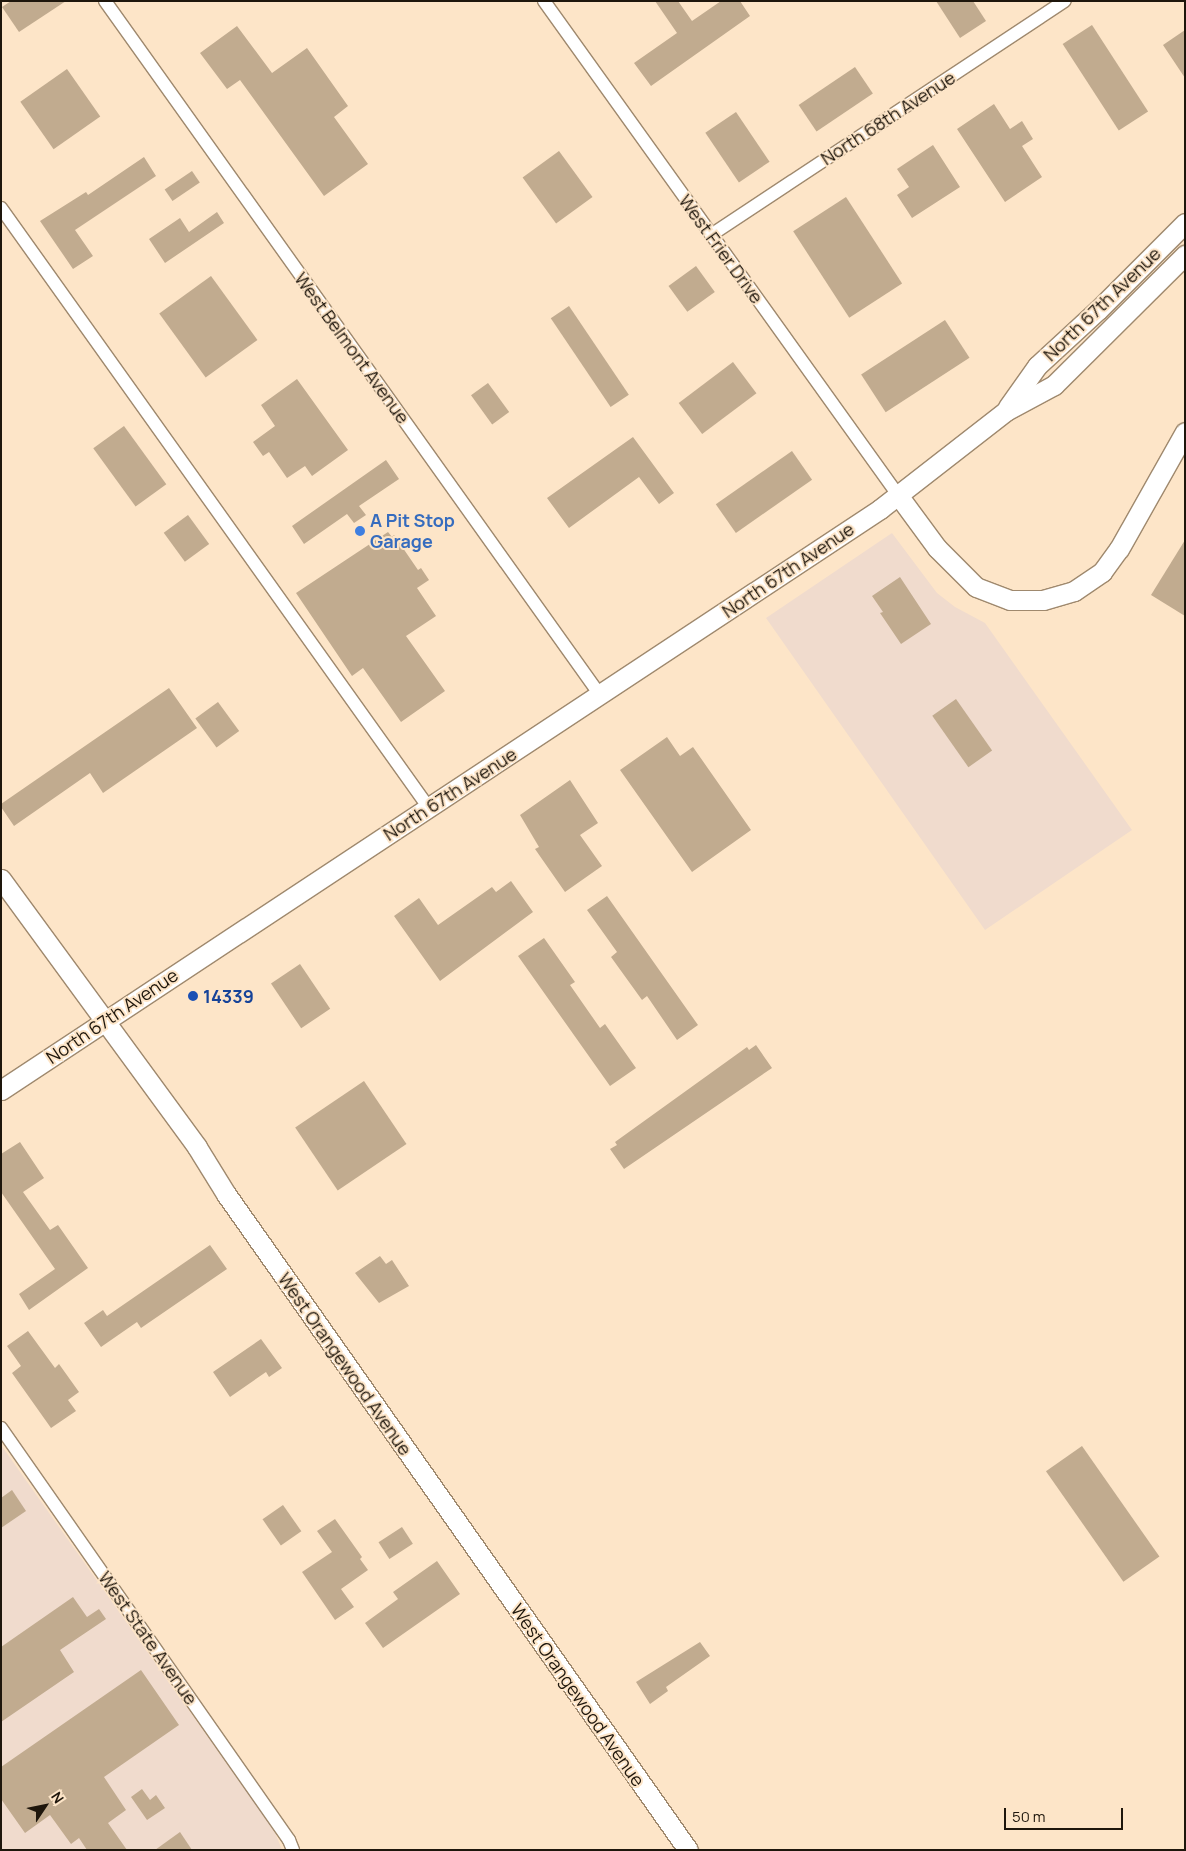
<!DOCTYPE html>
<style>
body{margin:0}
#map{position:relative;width:1186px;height:1851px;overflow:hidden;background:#fde5c8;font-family:Manrope,sans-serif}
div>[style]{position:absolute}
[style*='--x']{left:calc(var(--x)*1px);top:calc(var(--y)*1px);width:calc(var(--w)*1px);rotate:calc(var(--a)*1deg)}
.industrial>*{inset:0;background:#f0dbcd}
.building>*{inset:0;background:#c1ab8f;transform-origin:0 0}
.roads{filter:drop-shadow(1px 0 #9f896e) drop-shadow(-1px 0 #9f896e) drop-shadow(0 1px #9f896e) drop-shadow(0 -1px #9f896e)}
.street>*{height:12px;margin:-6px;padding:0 6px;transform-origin:6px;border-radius:6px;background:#fff}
.secondary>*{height:19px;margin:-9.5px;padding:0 9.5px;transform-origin:9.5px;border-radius:9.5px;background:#fff}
.dots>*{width:14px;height:14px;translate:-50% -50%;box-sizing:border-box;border:2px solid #fde5c8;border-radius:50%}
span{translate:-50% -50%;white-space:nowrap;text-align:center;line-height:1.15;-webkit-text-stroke:4px #fde5c8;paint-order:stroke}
.street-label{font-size:18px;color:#1e160c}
.shop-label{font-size:18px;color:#366cbe;font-weight:700}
.left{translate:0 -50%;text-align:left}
.transit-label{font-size:18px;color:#164399;font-weight:700}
.frame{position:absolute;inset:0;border:2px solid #1e160c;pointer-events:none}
.north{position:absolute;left:20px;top:1781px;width:50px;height:50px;-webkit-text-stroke:4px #fde5c8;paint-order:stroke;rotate:56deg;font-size:14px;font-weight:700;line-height:20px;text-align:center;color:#1e160c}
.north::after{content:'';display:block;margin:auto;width:18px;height:22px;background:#1e160c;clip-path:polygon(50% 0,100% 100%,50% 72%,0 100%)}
.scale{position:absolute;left:1004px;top:1808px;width:119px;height:22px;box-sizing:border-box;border:2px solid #1e160c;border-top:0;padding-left:6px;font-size:15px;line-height:18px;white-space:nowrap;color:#1e160c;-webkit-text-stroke:4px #fde5c8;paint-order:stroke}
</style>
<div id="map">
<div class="industrial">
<i style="clip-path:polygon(892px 533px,937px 593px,955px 607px,985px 623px,1132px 830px,985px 930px,766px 618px)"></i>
<i style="clip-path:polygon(1px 1445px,263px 1815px,276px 1835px,282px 1850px,1px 1850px)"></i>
</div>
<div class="building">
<i style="clip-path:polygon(11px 1px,66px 1px,19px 32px,2px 7px)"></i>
<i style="clip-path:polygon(655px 1px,678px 1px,692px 21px,721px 1px,740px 1px,750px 16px,651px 86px,634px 63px,677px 33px)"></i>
<i style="clip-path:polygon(936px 1px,973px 1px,986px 21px,960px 38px)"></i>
<i style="left:1092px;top:25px;width:103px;height:35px;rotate:57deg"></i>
<i style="clip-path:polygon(237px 26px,272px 73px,307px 48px,348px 106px,334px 117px,368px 164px,324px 196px,240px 80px,227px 89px,200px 53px)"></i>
<i style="clip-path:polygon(1185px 30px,1185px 78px,1163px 45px)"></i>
<i style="left:855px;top:67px;width:32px;height:68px;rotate:56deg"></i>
<i style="left:67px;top:69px;width:58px;height:57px;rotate:55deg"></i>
<i style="clip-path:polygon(994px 104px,1010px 129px,1022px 121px,1033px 139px,1022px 146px,1042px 177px,1005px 202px,957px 129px)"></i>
<i style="left:736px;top:112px;width:60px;height:37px;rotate:56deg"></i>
<i style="clip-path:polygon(933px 145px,960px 187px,912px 218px,897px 195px,909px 187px,897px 169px)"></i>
<i style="left:559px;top:151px;width:57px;height:45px;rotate:54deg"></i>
<i style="clip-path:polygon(144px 157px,156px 176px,75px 230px,93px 256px,73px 269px,40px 221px,86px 192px,88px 195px)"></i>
<i style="left:192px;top:171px;width:14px;height:33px;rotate:56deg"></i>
<i style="left:846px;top:197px;width:103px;height:63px;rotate:57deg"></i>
<i style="clip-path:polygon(217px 212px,224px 223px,165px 263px,149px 239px,180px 218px,189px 232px)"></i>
<i style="left:696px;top:266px;width:32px;height:34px;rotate:54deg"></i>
<i style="left:211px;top:276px;width:79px;height:64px;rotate:54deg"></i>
<i style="left:569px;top:306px;width:107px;height:22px;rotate:56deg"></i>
<i style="left:945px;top:320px;width:45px;height:100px;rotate:57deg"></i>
<i style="left:733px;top:362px;width:39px;height:68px;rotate:53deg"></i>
<i style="clip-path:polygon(297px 379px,348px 450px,312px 476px,305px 466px,287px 478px,269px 452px,263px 456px,253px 442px,275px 426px,261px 405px)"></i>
<i style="left:488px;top:383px;width:36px;height:21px;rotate:54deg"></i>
<i style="left:124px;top:426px;width:72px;height:38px;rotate:54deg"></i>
<i style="clip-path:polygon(633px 437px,674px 493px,659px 504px,639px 477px,569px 528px,547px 498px)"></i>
<i style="left:792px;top:451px;width:35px;height:93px;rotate:55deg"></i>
<i style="clip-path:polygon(386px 460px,399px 479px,359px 506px,366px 515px,354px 523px,347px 514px,304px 544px,292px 526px)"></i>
<i style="left:188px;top:515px;width:36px;height:30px;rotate:54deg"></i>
<i style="clip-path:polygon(388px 532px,392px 537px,394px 535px,418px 570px,421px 568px,429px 580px,417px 588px,436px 616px,406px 636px,445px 691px,401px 722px,363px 668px,352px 676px,296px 593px)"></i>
<i style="clip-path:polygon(1185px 540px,1185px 616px,1151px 595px)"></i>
<i style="clip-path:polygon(900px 577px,931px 624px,901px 644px,880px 613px,883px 612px,872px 596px)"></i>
<i style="clip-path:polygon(169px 688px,197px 728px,103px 793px,90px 773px,14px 826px,1px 807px,1px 804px)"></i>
<i style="left:956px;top:699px;width:63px;height:29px;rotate:55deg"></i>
<i style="left:218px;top:702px;width:36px;height:28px;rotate:54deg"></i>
<i style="clip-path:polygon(667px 737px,680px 756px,693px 747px,751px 830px,692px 872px,620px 770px)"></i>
<i style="clip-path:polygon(570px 780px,598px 823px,580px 835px,602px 866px,565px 892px,535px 849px,539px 847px,520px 815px)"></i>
<i style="clip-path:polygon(511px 881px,533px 912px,440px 981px,394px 916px,419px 898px,438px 925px,492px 887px,496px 892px)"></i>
<i style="clip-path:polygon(607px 896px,698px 1025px,677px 1040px,647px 996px,642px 1000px,611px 957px,617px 952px,587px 910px)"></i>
<i style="clip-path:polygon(544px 938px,575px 982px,570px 985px,600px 1028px,605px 1024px,636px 1068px,610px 1086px,518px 956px)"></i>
<i style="left:300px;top:964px;width:54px;height:35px;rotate:56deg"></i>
<i style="clip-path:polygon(756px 1045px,772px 1068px,624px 1169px,610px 1149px,617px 1145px,615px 1142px,747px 1047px,749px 1050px)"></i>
<i style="left:364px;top:1081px;width:76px;height:83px;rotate:56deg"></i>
<i style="clip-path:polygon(20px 1142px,44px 1178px,23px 1192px,50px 1230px,58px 1225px,88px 1268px,29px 1310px,19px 1294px,55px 1269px,1px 1192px,1px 1154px)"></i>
<i style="clip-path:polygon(210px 1245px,227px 1269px,141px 1328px,137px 1322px,101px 1347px,84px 1323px,103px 1310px,107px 1316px)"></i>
<i style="clip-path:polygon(380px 1256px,386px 1264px,392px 1260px,409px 1286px,379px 1303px,355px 1273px)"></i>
<i style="clip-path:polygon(28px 1331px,55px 1368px,59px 1364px,79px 1392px,68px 1400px,76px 1411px,51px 1428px,12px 1373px,21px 1366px,7px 1346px)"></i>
<i style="clip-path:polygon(261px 1339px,282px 1368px,269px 1377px,266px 1372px,230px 1397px,213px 1372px)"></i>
<i style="left:1082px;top:1446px;width:135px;height:44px;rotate:55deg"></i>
<i style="clip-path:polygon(12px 1490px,26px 1511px,1px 1528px,1px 1498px)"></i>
<i style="left:283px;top:1505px;width:32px;height:25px;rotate:55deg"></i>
<i style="clip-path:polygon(335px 1519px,362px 1557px,360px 1559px,368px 1570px,341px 1589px,354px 1607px,335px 1620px,302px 1572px,332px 1552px,317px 1531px)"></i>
<i style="left:402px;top:1527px;width:20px;height:28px;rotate:57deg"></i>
<i style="clip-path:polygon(437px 1561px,460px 1594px,383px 1648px,365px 1623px,398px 1599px,393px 1592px)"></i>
<i style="clip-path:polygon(73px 1597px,87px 1617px,99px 1609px,106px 1619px,60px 1650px,74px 1672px,1px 1722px,1px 1647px)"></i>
<i style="clip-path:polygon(700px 1642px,710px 1656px,666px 1687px,668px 1691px,650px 1704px,636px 1682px)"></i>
<i style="clip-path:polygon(141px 1670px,179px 1725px,104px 1777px,126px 1810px,108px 1823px,127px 1850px,87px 1850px,79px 1838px,71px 1844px,50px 1815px,25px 1833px,1px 1799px,1px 1767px)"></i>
<i style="clip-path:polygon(142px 1789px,150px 1800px,156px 1795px,165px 1808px,147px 1820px,131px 1797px)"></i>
<i style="clip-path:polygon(180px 1832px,192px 1850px,155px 1850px)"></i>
</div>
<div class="roads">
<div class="street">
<i style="--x:105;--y:1;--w:852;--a:54.5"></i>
<i style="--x:544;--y:1;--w:608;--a:54.37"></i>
<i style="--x:1;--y:208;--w:737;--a:54.5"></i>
<i style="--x:711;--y:235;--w:424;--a:-33.5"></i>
<i style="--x:1;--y:1428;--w:503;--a:55.05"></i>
<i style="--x:289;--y:1840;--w:11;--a:68"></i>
</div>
<div class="secondary">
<i style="--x:1008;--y:407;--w:50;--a:-54.7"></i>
<i style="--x:1037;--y:366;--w:83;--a:-42.6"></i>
<i style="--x:1098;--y:310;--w:123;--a:-45"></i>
<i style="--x:898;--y:495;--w:66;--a:53.7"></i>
<i style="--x:937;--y:548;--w:55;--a:45"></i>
<i style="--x:976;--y:587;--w:36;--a:21"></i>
<i style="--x:1010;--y:600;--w:33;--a:0"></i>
<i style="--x:1043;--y:600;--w:32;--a:-16"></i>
<i style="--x:1074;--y:591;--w:34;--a:-34"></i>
<i style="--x:1102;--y:572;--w:29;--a:-54"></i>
<i style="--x:1119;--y:549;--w:134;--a:-60.6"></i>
<i style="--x:1;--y:879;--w:332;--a:53.8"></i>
<i style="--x:197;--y:1147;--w:55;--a:58.3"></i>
<i style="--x:226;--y:1194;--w:802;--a:54.84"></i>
<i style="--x:1;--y:1090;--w:1054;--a:-33.46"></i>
<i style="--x:880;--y:509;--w:160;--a:-37.9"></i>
<i style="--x:1006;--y:411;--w:55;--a:-28.4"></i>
<i style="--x:1054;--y:385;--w:185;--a:-44.8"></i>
</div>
</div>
<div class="dots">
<i style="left:360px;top:531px;background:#3f7fe0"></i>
<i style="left:193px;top:996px;background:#1a4fb4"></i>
</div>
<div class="street-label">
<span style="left:888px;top:118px;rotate:-33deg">North 68th Avenue</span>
<span style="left:721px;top:249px;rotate:54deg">West Frier Drive</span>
<span style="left:1102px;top:304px;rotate:-44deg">North 67th Avenue</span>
<span style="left:352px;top:348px;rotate:54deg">West Belmont Avenue</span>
<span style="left:788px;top:570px;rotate:-34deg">North 67th Avenue</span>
<span style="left:450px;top:794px;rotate:-33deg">North 67th Avenue</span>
<span style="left:112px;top:1016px;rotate:-34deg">North 67th Avenue</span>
<span style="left:345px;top:1364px;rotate:55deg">West Orangewood Avenue</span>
<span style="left:148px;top:1638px;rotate:55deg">West State Avenue</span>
<span style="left:578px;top:1695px;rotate:55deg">West Orangewood Avenue</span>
</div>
<div class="shop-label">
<span class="left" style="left:370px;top:531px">A Pit Stop<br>Garage</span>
</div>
<div class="transit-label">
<span class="left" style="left:203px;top:996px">14339</span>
</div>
<div class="frame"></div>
<div class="north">N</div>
<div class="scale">50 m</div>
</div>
